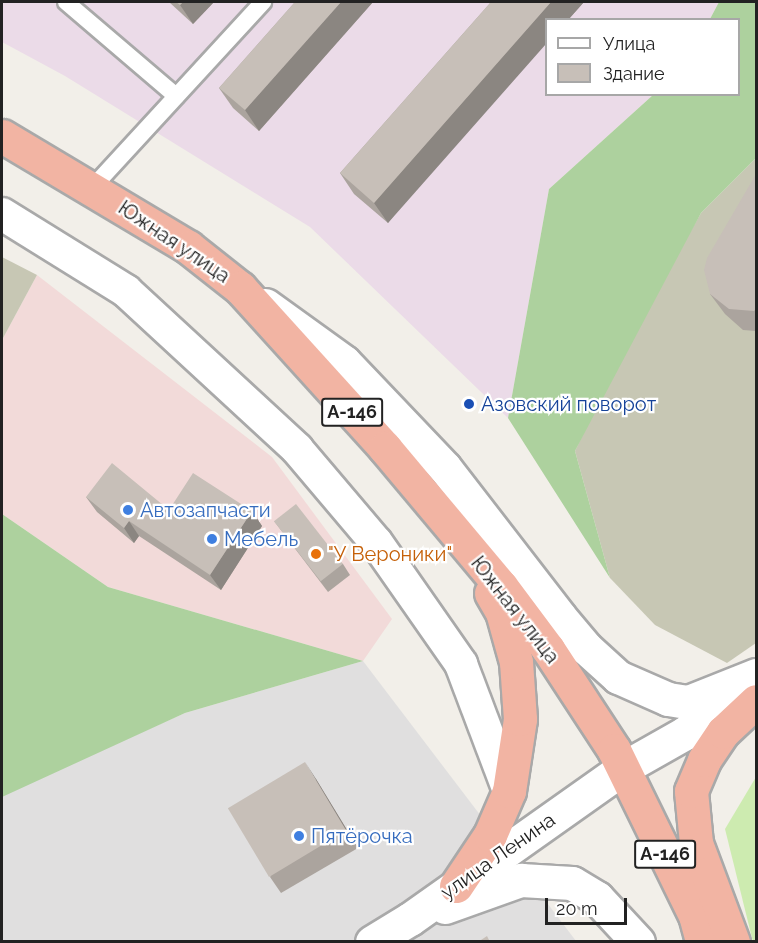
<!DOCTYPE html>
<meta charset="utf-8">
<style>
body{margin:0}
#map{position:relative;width:758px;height:943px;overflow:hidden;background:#f2efe9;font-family:Raleway,sans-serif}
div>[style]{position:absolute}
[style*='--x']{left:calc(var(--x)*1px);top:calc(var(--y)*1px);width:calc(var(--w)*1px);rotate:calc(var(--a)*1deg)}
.residential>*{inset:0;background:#e0dfdf}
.commercial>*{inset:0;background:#f2dad9}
.industrial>*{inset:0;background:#ebdbe8}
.construction>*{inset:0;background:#c7c7b4}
.grass>*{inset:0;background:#cdebb0}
.forest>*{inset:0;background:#add19e}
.roads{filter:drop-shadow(2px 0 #a9a9a9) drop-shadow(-2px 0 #a9a9a9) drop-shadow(0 2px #a9a9a9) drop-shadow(0 -2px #a9a9a9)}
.service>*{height:16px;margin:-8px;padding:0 8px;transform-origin:8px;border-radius:8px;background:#fff}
.minor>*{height:32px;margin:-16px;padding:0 16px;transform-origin:16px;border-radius:16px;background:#fff}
.tertiary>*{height:33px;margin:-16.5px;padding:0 16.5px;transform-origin:16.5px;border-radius:16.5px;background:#fff}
.trunk>*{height:33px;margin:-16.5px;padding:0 16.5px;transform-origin:16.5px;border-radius:16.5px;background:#f2b4a3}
.wall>*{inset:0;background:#aba49e}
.shaded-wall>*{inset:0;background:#8b8681}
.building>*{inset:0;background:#c7bfb8;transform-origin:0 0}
.dots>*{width:16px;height:16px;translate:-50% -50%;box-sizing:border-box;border:3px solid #fff;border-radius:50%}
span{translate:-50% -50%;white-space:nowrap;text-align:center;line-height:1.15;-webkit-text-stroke:4.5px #fff;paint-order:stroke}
.shield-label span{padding:2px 4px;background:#fff;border:2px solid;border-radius:4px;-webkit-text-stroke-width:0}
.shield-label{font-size:18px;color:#222;font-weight:700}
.street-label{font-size:20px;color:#222}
.transit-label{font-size:20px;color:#164399}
.left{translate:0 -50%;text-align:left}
.shop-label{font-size:20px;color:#366cbe}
.food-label{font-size:20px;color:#c56008}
.frame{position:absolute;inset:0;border:3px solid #222;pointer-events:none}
.legend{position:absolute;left:545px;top:18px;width:195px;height:78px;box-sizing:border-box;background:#fff;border:2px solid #a7a7a7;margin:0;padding:8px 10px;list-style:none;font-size:18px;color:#222}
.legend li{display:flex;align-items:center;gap:12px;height:30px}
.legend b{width:30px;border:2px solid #a7a7a7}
.scale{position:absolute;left:545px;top:898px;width:82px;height:27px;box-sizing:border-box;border:3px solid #222;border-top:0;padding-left:8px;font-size:18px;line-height:21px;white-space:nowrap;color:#222;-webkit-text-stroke:4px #fff;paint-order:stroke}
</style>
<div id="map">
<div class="residential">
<i style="clip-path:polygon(363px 661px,576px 941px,2px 942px,2px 797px,5px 793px,185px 713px)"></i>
</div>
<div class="commercial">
<i style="clip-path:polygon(37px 275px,272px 457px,392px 619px,363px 661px,108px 587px,2px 514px,2px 340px)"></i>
</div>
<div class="industrial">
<i style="clip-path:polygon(2px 2px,719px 2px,710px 19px,546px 20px,546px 94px,653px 95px,549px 189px,508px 418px,310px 227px,65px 76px,2px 42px)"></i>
</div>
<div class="construction">
<i style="clip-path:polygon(756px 158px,756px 643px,727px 663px,655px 625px,610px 578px,575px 451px,629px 339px,701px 213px)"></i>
<i style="clip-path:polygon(2px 257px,37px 275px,2px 340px)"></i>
</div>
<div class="grass">
<i style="clip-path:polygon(756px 777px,756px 941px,753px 942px,725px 829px)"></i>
</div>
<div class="forest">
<i style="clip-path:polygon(719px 2px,756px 2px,756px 158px,701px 213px,575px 451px,610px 578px,508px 418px,549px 189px,653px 95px,738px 94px,738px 20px,710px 19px)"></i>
<i style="clip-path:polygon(2px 514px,108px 587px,363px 661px,185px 713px,2px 797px)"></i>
</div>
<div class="roads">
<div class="service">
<i style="--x:66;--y:2;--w:145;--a:40.5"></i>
<i style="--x:92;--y:188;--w:253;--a:-47.4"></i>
</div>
<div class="minor">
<i style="--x:2;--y:214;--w:146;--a:31.8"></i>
<i style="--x:126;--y:291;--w:233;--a:42.7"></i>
<i style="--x:297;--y:449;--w:122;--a:49.7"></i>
<i style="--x:376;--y:542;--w:149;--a:55.1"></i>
<i style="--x:461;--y:664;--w:136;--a:69.3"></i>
</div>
<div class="tertiary">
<i style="--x:265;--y:305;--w:97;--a:35.8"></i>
<i style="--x:344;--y:362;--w:146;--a:46.4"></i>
<i style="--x:445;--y:468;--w:188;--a:52.3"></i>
<i style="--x:560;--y:617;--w:40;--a:50"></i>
<i style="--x:586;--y:648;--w:43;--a:42.2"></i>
<i style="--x:618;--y:677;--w:55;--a:23.7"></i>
<i style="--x:668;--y:699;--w:20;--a:9"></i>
<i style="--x:688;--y:702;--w:73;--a:-21.7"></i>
<i style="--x:445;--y:907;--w:81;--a:-19.6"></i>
<i style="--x:521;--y:880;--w:51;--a:3.4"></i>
<i style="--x:572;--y:883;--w:29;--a:31"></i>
<i style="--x:597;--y:898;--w:60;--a:47"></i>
<i style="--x:372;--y:942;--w:44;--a:-31.2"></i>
<i style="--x:410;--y:919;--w:261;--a:-35.3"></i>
<i style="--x:623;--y:768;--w:71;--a:-29.4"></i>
<i style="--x:685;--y:733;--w:64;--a:-34.2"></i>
</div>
<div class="trunk">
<i style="--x:2;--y:136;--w:217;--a:30.8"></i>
<i style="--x:188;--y:247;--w:66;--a:38.3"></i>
<i style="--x:240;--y:288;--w:216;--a:47.8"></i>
<i style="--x:385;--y:448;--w:180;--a:50"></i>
<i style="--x:501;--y:586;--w:79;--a:53.3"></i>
<i style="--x:548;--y:649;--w:121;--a:56.8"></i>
<i style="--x:614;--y:750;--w:184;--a:63.9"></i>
<i style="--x:695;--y:915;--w:28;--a:75"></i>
<i style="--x:456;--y:886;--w:61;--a:-56.3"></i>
<i style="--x:490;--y:835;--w:48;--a:-66.6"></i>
<i style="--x:509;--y:791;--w:73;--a:-81.3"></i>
<i style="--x:520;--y:719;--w:57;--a:-94"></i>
<i style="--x:516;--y:662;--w:52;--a:-105.6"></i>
<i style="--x:502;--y:612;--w:22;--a:-120"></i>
<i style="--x:733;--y:942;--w:106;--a:-110.5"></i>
<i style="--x:696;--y:843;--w:52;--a:-95.5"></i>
<i style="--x:691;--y:791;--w:34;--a:-67"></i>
<i style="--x:704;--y:760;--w:34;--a:-56"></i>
<i style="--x:723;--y:732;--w:45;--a:-43.2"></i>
</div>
</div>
<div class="wall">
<i style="clip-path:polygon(169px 2px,214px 2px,193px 24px)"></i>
<i style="clip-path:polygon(295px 2px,373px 2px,259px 131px,233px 108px,219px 88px)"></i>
<i style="clip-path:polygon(491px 2px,584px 2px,568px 20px,546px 20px,388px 223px,354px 194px,340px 173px)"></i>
<i style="clip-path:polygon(756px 174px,756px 331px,743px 330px,725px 314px,710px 294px)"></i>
<i style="clip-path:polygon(86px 497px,169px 510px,252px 511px,262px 526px,221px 590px,139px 536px,134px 543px,97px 512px)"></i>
<i style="clip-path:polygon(274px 521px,343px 564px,350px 575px,328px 592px)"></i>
<i style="clip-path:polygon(316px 779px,358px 848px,281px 893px,270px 877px)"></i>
</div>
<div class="shaded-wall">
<i style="clip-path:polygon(183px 2px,214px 2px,193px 24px,180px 5px)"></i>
<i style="clip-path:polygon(341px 2px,373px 2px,259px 131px,245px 110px)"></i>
<i style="clip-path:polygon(551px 2px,584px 2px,568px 20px,546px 20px,546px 44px,388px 223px,374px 203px)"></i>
<i style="clip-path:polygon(252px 511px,262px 526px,221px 590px,210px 575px)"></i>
<i style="clip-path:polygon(129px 521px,139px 536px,134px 543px,124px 528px)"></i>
<i style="clip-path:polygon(305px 762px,316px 779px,358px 848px,346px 831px)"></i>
</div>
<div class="building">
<i style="clip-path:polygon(176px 2px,183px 2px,180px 5px)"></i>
<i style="clip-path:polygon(295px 2px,341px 2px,245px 110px,219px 88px)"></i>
<i style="clip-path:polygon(491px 2px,551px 2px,374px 203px,340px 173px)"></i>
<i style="clip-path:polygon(756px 174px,756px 309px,754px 311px,729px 309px,710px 294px,704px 270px,707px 258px)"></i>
<i style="clip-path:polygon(112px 463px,169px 510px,193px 473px,252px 511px,210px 575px,129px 521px,124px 528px,86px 497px)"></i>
<i style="left:296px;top:504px;width:76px;height:28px;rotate:52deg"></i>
<i style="left:305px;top:762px;width:80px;height:90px;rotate:59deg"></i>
<i style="clip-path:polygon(487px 936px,490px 942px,478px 942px)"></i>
</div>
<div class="dots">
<i style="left:469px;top:404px;background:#1a4fb4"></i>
<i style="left:128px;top:510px;background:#3f7fe0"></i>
<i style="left:212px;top:539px;background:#3f7fe0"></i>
<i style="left:316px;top:554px;background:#e8710a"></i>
<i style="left:299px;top:836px;background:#3f7fe0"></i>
</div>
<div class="shield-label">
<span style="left:352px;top:412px">А-146</span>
<span style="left:665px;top:854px">А-146</span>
</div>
<div class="street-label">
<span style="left:174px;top:242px;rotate:34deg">Южная улица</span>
<span style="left:515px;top:610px;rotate:52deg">Южная улица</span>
<span style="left:498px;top:856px;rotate:-35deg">улица Ленина</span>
</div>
<div class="transit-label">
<span class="left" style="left:481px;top:404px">Азовский поворот</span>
</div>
<div class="shop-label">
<span class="left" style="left:140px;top:510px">Автозапчасти</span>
<span class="left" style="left:224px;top:539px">Мебель</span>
<span class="left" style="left:311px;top:836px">Пятёрочка</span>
</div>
<div class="food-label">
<span class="left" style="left:328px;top:554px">"У Вероники"</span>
</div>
<div class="frame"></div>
<ul class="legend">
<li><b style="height:8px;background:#fff"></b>Улица</li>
<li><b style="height:16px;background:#c7bfb8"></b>Здание</li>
</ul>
<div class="scale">20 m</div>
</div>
